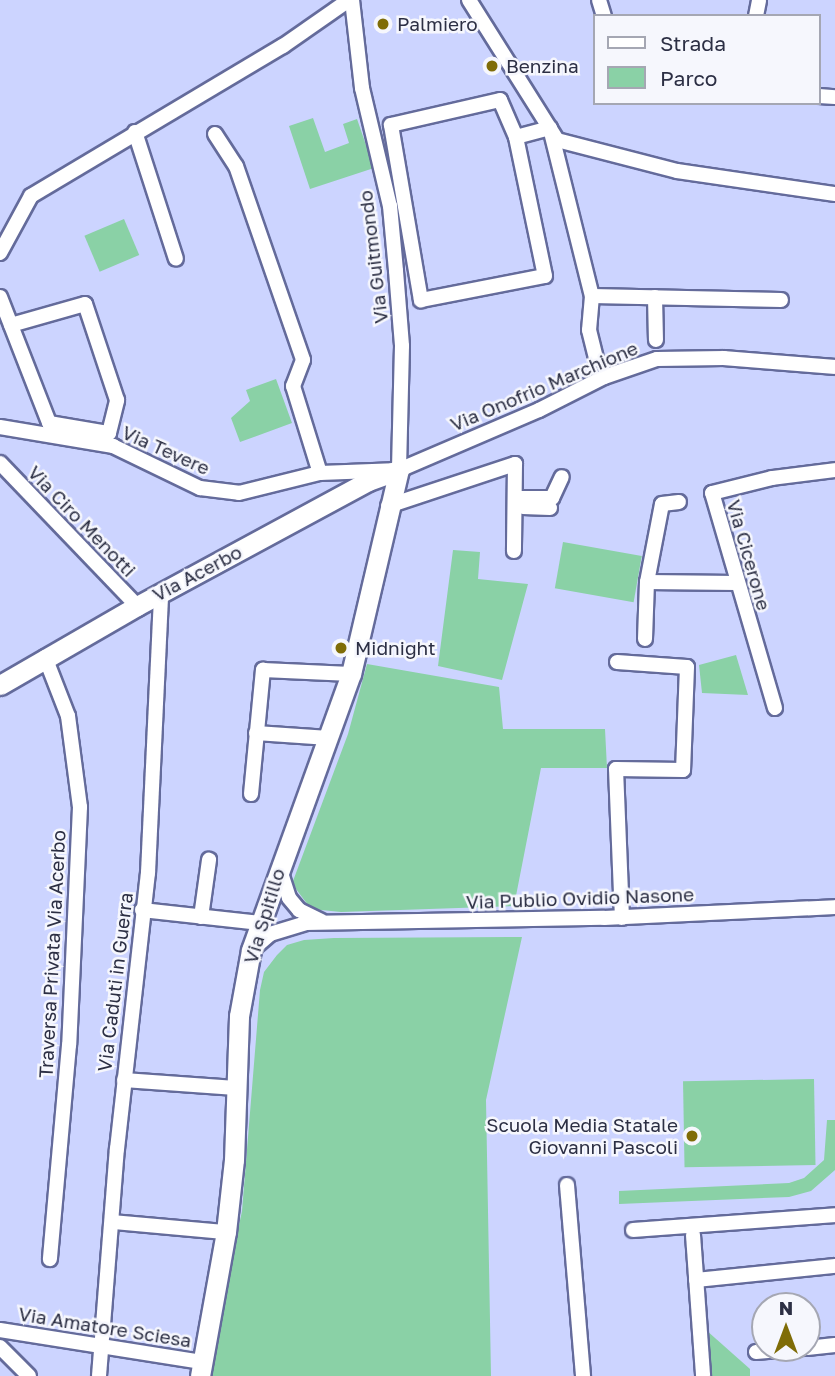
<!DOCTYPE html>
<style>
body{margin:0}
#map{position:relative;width:835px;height:1376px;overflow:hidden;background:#ccd4ff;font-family:"Golos Text",sans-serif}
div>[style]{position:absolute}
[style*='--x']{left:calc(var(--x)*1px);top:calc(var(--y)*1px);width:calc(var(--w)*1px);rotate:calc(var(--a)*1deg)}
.green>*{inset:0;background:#8ad1a6;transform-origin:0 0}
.roads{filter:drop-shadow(2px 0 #646b9b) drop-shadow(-2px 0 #646b9b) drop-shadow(0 2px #646b9b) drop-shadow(0 -2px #646b9b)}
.street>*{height:14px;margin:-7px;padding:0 7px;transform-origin:7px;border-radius:7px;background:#fff}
.secondary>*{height:19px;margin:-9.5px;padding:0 9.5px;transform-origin:9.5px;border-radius:9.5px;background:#fff}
.dots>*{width:19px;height:19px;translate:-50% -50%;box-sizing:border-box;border:4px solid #f6f7fd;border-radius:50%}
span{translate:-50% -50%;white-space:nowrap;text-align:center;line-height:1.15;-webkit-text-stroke:5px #f6f7fd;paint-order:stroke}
.poi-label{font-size:19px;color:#2c2f44}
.left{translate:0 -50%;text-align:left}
.right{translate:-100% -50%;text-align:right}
.street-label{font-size:19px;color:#2c2f44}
.legend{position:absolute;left:593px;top:14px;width:228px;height:91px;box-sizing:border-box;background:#f6f7fd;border:2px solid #a5a7b3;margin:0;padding:9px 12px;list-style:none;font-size:21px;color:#2c2f44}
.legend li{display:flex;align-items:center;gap:14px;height:35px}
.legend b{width:35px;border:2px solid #a5a7b3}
.north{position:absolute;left:751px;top:1292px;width:70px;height:70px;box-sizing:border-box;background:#f6f7fd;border:2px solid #a5a7b3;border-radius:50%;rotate:0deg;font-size:19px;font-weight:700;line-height:28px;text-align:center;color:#2c2f44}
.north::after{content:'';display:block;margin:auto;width:24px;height:32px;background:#7f6c07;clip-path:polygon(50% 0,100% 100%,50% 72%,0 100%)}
</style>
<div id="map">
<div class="green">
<i style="clip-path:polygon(313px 118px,325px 152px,349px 143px,343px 124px,357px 119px,374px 168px,310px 189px,289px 126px)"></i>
<i style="left:124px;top:219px;width:39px;height:43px;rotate:67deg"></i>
<i style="clip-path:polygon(276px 379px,292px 423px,240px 442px,231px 418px,250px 401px,246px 390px)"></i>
<i style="left:563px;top:542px;width:80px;height:47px;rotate:10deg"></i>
<i style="clip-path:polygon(453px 550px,480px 552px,478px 579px,528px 584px,502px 680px,438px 666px)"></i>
<i style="clip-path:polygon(736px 655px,748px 695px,702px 693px,699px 665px)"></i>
<i style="clip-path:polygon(367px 664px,499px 687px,503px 729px,605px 729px,607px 768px,541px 768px,514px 906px,341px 912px,311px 909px,296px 889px,293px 881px,348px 734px)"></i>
<i style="clip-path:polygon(522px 937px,486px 1100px,491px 1376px,207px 1376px,242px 1211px,260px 990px,264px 972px,277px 955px,287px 945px,304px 940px,334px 938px)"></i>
<i style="left:814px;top:1079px;width:86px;height:131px;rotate:89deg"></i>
<i style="clip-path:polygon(827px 1120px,835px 1120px,835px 1170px,811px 1191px,789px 1197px,619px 1204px,619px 1191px,789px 1183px,804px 1178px,824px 1160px)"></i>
<i style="clip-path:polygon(706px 1330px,750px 1369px,750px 1376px,709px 1376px)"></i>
</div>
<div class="roads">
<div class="street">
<i style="--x:352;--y:0;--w:89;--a:83.5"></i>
<i style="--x:362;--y:88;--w:121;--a:76.7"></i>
<i style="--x:390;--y:206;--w:65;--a:84.7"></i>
<i style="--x:396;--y:271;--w:75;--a:85.4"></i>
<i style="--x:402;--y:346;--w:124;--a:91.4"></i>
<i style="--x:469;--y:0;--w:165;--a:57.8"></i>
<i style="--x:557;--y:140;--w:124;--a:14.5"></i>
<i style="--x:677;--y:171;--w:160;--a:8.3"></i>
<i style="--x:599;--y:0;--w:17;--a:73"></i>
<i style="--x:756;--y:16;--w:16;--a:-79"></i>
<i style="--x:819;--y:96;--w:16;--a:4"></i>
<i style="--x:135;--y:132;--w:133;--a:72.1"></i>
<i style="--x:215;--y:134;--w:38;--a:57"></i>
<i style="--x:236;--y:166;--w:205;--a:70.9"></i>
<i style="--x:303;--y:360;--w:28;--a:111"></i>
<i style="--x:293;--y:386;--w:91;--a:72.8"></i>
<i style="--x:516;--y:137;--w:40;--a:-113.4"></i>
<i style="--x:500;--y:100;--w:112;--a:167.1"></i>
<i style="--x:391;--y:125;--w:178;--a:80.3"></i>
<i style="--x:421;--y:300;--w:126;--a:-11"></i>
<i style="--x:545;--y:276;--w:142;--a:-101.8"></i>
<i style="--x:516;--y:137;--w:35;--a:-15"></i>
<i style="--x:550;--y:128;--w:173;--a:76"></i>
<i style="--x:592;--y:296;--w:34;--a:95"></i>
<i style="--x:589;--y:330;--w:30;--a:76"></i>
<i style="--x:0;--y:253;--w:65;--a:-61.5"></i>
<i style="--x:31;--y:196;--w:293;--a:-30.8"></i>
<i style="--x:283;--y:46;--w:80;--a:-34.9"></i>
<i style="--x:592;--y:296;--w:189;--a:1.2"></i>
<i style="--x:0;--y:297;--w:135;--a:68.7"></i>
<i style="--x:49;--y:423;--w:61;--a:9.5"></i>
<i style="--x:109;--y:433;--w:34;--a:-76"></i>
<i style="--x:117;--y:400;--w:101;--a:-108.4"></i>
<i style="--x:85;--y:304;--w:77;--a:164.2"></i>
<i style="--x:655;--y:297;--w:43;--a:88.7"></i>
<i style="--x:0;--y:427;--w:115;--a:9.5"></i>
<i style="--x:113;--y:446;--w:97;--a:25.8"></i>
<i style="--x:200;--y:488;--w:39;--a:7"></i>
<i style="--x:239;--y:493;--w:83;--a:-13.9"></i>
<i style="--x:320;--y:473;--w:79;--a:-2.2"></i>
<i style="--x:399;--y:470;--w:152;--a:-23.2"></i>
<i style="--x:539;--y:410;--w:73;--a:-26.9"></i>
<i style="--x:604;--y:377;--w:56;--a:-18.8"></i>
<i style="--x:657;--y:359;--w:67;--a:-0.9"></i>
<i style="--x:724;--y:358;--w:111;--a:4.6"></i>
<i style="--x:0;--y:463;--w:198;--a:46.2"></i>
<i style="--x:515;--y:498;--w:37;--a:0"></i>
<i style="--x:552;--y:498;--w:23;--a:-65"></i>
<i style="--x:388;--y:506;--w:134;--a:-18.3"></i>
<i style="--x:515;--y:464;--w:87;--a:90.7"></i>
<i style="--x:523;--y:507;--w:27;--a:2"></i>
<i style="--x:647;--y:582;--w:79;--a:-79.1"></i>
<i style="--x:662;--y:504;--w:17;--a:-7"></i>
<i style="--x:645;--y:639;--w:57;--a:-88"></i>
<i style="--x:647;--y:582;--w:89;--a:0.6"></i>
<i style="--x:45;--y:657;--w:63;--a:68.7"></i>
<i style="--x:68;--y:716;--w:92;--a:82.5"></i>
<i style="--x:80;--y:807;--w:238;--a:92.6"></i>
<i style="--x:69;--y:1045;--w:215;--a:95.1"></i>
<i style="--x:617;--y:662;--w:70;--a:4.1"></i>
<i style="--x:687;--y:667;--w:103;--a:92.2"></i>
<i style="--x:683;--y:770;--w:67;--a:-179.1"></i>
<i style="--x:616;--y:769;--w:149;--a:87.7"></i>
<i style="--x:775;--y:708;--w:224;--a:-106.3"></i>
<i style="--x:712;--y:493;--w:62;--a:-14"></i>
<i style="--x:772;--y:478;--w:64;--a:-7.2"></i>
<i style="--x:256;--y:733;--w:73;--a:3.9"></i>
<i style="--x:251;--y:794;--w:125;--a:-84.5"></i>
<i style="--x:263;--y:670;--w:88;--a:2.6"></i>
<i style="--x:280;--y:870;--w:29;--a:72"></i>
<i style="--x:289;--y:898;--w:16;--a:50"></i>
<i style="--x:299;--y:910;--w:25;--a:26"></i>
<i style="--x:142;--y:910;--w:119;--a:6.3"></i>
<i style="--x:201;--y:917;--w:58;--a:-82"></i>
<i style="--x:253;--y:949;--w:23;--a:-41"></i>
<i style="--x:270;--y:934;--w:37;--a:-17"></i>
<i style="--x:305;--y:923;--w:299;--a:-1"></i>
<i style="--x:604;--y:918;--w:231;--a:-2.7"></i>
<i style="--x:124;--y:1080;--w:112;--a:4.1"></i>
<i style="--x:567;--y:1185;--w:192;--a:85.2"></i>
<i style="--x:113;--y:1222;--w:113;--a:5.1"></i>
<i style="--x:633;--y:1230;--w:203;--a:-4.2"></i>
<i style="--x:693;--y:1235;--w:141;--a:85.9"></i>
<i style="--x:696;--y:1280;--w:140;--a:-5.8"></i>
<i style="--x:0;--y:1330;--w:206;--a:9"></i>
<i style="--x:0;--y:1347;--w:41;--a:45"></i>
<i style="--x:807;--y:1348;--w:28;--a:-6"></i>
<i style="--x:756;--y:1352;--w:47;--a:-4.9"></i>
<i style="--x:99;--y:1376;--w:228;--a:-85.5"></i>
<i style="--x:117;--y:1149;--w:278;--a:-83.6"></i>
<i style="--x:148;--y:873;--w:280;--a:-87.3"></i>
</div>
<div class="secondary">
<i style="--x:0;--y:685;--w:158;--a:-30"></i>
<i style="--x:137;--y:606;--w:263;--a:-28.4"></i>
<i style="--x:368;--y:481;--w:33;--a:-20"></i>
<i style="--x:200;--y:1376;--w:146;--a:-79.8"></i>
<i style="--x:226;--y:1232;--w:72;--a:-83.7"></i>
<i style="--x:234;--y:1160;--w:144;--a:-88"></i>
<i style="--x:239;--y:1016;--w:67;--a:-79.7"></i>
<i style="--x:251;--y:950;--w:294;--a:-70.1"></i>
<i style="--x:351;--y:674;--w:210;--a:-76.8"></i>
</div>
</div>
<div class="dots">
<i style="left:383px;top:24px;background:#7f6c07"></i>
<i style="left:492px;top:66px;background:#7f6c07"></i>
<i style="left:341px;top:648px;background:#7f6c07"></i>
<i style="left:692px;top:1136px;background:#7f6c07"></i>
</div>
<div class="poi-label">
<span class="left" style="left:397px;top:24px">Palmiero</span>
<span class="left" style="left:506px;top:66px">Benzina</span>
<span class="left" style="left:355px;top:648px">Midnight</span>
<span class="right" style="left:678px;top:1136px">Scuola Media Statale<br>Giovanni Pascoli</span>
</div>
<div class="street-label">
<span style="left:373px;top:257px;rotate:-97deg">Via Guitmondo</span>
<span style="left:544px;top:386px;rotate:-23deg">Via Onofrio Marchione</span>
<span style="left:166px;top:450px;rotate:24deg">Via Tevere</span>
<span style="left:82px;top:521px;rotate:46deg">Via Ciro Menotti</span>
<span style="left:749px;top:555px;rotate:74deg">Via Cicerone</span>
<span style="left:197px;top:573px;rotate:-28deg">Via Acerbo</span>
<span style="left:580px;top:898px;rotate:-2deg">Via Publio Ovidio Nasone</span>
<span style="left:264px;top:916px;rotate:-73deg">Via Spitillo</span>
<span style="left:52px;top:954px;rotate:-87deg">Traversa Privata Via Acerbo</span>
<span style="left:115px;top:982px;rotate:-83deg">Via Caduti in Guerra</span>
<span style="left:105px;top:1327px;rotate:9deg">Via Amatore Sciesa</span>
</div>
<ul class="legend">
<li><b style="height:9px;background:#fff"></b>Strada</li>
<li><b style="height:19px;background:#8ad1a6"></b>Parco</li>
</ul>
<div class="north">N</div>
</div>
